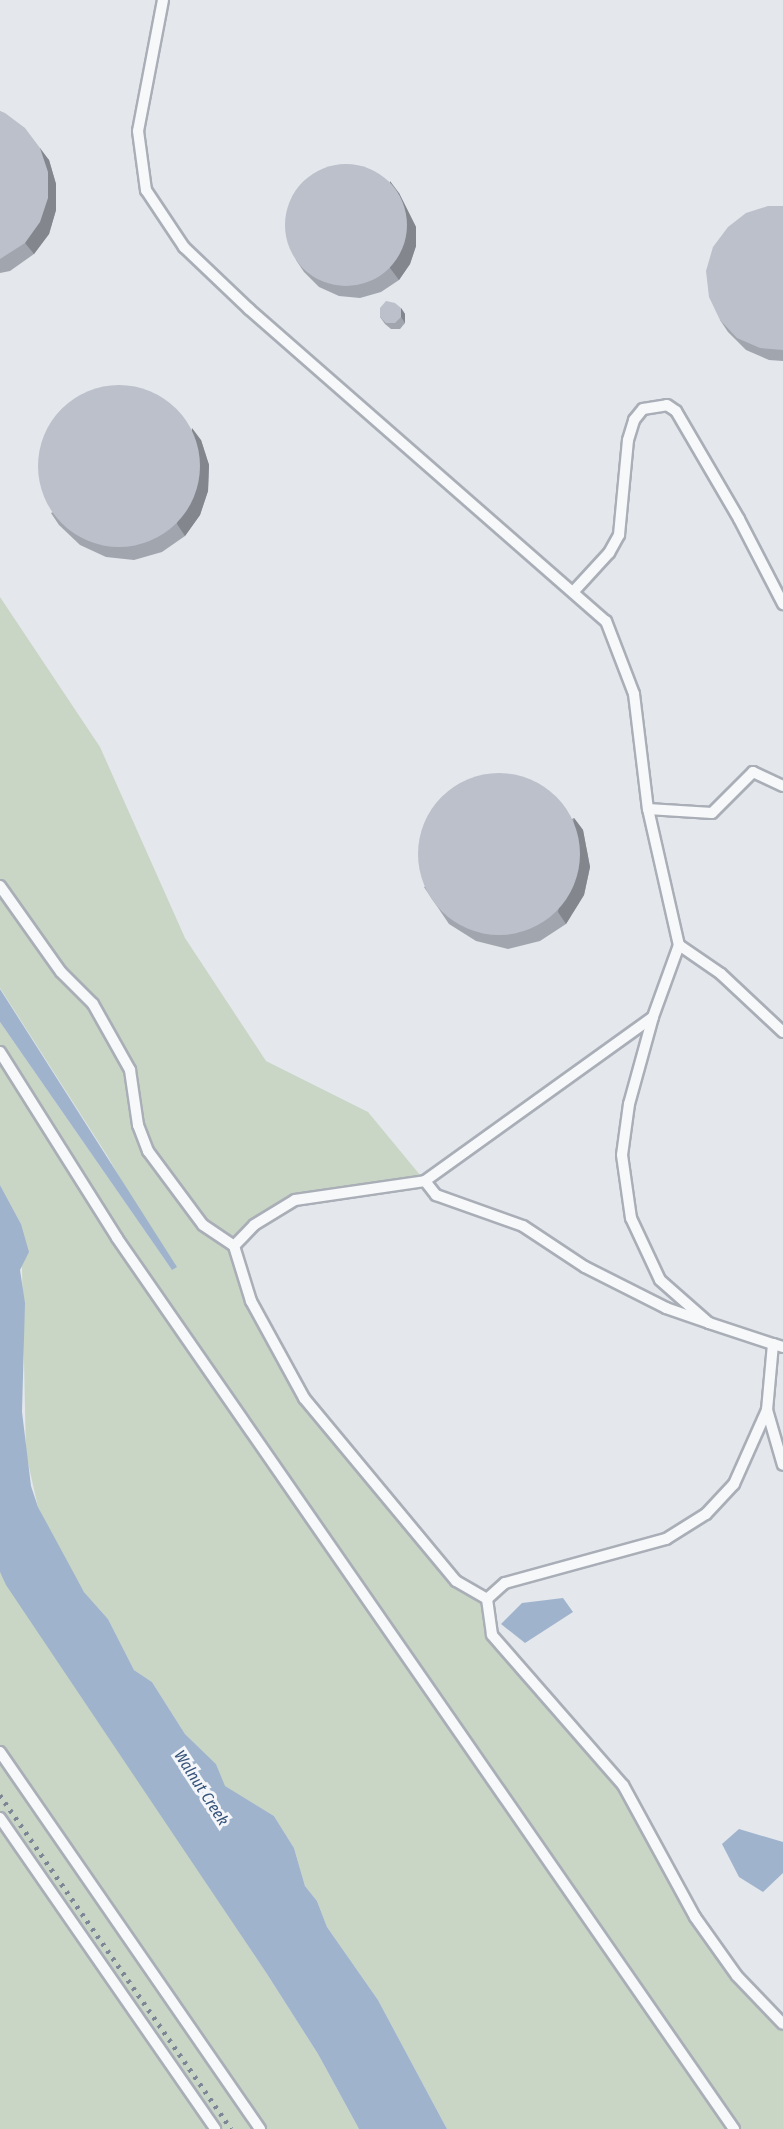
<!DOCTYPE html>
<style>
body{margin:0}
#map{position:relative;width:783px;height:2129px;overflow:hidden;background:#e4e7ec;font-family:"Fira Sans Condensed",sans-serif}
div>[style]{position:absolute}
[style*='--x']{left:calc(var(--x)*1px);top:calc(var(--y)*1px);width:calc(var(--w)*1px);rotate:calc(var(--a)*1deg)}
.green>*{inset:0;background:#c9d6c5}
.water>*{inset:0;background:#9fb4cc}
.roads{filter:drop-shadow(2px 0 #a9aeb7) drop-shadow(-2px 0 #a9aeb7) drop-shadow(0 2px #a9aeb7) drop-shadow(0 -2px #a9aeb7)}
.service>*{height:10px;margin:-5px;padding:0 5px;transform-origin:5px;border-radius:5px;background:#f7f8fa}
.rail>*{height:4.5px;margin-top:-2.25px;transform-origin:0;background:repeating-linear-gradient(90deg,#7d8696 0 3px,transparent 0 9px)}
.wall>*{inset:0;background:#a1a5ae}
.shaded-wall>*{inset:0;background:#83868d}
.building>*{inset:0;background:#bbc0ca}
.round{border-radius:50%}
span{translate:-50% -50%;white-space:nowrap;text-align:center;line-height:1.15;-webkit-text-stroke:6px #f4f6f9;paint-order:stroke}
.water-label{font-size:16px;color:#34527a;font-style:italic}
</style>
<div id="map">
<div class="green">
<i style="clip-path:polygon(0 597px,100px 747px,185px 938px,266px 1061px,368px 1112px,425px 1181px,296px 1200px,234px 1246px,251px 1301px,304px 1398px,456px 1581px,487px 1599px,492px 1635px,623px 1785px,695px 1917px,783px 2024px,783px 2129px,447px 2129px,378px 2000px,327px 1927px,317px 1901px,305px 1886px,294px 1848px,274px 1816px,224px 1786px,216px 1764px,185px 1734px,152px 1682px,134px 1670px,108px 1619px,84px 1592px,61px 1553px,38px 1507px,26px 1454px,21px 1224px,0 1185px,0 1022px,172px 1270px,108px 1157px,0 988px)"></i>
<i style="clip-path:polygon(0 1572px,267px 1974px,318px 2054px,359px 2129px,0 2129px)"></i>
</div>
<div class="water">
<i style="clip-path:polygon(0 989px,177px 1267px,172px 1270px,0 1022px)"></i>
<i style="clip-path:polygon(0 1185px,21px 1224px,29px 1252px,20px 1270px,25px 1303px,22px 1412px,31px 1486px,38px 1507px,84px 1592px,108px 1619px,134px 1670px,152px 1682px,185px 1734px,216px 1764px,225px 1786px,274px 1816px,294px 1848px,305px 1886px,317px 1901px,327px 1927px,378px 2000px,447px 2129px,359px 2129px,318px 2054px,267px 1974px,6px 1585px,0 1572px)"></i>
<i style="clip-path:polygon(563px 1598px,573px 1612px,525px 1643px,501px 1624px,522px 1603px)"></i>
<i style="clip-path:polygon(739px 1829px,783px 1842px,783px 1873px,763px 1892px,739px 1877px,722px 1844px)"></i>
</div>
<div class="roads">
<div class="service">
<i style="--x:163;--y:0;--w:133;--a:100.8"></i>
<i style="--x:138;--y:131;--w:60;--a:82.3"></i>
<i style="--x:146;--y:190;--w:69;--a:56.3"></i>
<i style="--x:184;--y:247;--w:90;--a:43.6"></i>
<i style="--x:249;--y:309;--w:474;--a:41.2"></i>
<i style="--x:606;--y:621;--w:78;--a:69"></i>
<i style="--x:634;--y:694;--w:116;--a:83.1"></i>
<i style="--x:648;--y:809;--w:139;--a:77.2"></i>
<i style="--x:679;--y:945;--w:51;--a:34.6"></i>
<i style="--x:721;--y:974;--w:85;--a:43.1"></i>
<i style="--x:574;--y:591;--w:52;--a:-47.4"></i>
<i style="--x:609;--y:553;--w:21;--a:-61"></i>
<i style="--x:619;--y:535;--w:95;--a:-84.6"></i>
<i style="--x:628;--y:440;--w:21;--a:-73"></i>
<i style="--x:634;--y:420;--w:14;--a:-51"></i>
<i style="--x:643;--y:409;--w:24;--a:-9"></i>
<i style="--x:667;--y:405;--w:11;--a:34"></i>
<i style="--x:676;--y:411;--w:125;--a:59.7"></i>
<i style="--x:739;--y:519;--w:96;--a:62.6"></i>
<i style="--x:648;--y:809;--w:64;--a:3.6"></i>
<i style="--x:712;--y:813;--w:58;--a:-45"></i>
<i style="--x:753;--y:772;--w:33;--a:25"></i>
<i style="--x:0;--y:886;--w:105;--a:54.7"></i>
<i style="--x:61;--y:972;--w:45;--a:45"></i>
<i style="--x:93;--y:1004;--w:76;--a:60.7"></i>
<i style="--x:130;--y:1070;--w:56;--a:81.7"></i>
<i style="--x:138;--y:1125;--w:28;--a:69"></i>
<i style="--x:148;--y:1151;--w:92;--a:53.4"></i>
<i style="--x:203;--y:1225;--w:37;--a:34"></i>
<i style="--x:234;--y:1246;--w:58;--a:72.8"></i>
<i style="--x:251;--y:1301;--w:111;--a:61.3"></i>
<i style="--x:304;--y:1398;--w:238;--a:50.3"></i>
<i style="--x:456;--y:1581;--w:36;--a:30"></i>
<i style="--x:487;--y:1599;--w:36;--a:82"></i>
<i style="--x:492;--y:1635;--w:199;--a:48.9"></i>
<i style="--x:623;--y:1785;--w:150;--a:61.4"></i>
<i style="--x:695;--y:1917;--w:72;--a:54.6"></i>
<i style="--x:737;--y:1976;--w:66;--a:46.2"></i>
<i style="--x:679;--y:945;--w:77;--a:109.9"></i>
<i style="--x:653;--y:1017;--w:90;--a:105.4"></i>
<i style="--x:629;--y:1104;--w:51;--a:97.8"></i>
<i style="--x:622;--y:1155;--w:64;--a:81.9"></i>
<i style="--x:631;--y:1218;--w:68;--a:64.9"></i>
<i style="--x:660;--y:1280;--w:65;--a:41.3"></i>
<i style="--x:709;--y:1323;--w:67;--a:18.2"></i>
<i style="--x:653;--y:1017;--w:281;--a:144.3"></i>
<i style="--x:425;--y:1181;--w:18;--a:52"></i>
<i style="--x:436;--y:1195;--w:92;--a:19.6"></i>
<i style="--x:523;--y:1226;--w:74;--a:33.5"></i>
<i style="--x:585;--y:1267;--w:91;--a:26.8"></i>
<i style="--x:666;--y:1308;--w:46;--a:19.2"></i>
<i style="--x:0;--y:1052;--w:220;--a:57.8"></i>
<i style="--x:117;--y:1238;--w:1084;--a:55.3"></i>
<i style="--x:234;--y:1246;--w:29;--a:-46"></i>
<i style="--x:254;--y:1225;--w:48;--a:-31.4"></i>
<i style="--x:295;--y:1200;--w:131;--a:-8.3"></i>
<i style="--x:783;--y:1347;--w:10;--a:-163"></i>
<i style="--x:773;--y:1344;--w:66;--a:95.2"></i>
<i style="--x:767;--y:1410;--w:57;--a:73.8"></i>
<i style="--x:487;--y:1599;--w:24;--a:-42"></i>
<i style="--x:505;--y:1583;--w:167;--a:-15.3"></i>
<i style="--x:666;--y:1539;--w:47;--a:-32"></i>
<i style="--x:706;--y:1514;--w:41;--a:-47"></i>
<i style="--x:734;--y:1484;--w:81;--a:-66"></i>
<i style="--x:0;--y:1752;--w:458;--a:55.4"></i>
<i style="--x:0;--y:1818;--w:378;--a:55.3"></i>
</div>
</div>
<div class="rail">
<i style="--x:0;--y:1795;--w:406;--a:55.3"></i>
</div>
<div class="wall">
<i style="clip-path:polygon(0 111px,49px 160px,56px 184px,56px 210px,49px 234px,34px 254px,10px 271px,0 273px)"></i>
<i style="clip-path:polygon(399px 193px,416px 227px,416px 246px,410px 264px,399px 280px,381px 292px,360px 298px,339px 296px,319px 287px,304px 272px,296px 260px)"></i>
<i style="clip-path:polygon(783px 206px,783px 361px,769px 360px,746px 350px,728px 332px,720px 320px)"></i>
<i style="clip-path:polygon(401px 308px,405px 314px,405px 323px,400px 329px,391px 329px,385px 324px,380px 317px)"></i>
<i style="clip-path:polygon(201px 440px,209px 465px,208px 491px,200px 515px,185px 536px,162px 552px,134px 560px,106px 557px,80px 545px,59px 525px,51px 513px)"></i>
<i style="clip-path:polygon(574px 818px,583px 830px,590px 867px,584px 895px,566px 924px,540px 941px,508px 949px,476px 941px,449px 924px,424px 887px)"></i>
</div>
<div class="shaded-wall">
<i style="clip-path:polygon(40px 148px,49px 160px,56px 184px,56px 210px,49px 234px,34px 254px,25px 243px)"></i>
<i style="clip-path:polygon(390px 181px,399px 193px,416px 227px,416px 246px,410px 264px,399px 280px,390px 268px)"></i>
<i style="clip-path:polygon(401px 308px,405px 314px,405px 323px,401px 317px)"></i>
<i style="clip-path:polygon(192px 428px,201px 440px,209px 465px,208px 491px,200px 515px,185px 536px,177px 524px)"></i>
<i style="clip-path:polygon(574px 818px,583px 830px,590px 867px,584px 895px,566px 924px,558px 912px)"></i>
</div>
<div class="building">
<i style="clip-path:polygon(0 111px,5px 113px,25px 128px,40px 148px,48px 172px,48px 198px,40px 222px,25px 243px,0 259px)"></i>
<i class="round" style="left:285px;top:164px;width:122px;height:122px"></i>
<i style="clip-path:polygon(768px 206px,783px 206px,783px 350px,760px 348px,737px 338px,720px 320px,709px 297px,706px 271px,713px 247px,728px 227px,746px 213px)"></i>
<i style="clip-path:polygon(386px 301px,395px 303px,401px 308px,401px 317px,395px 323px,386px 323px,380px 317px,380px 308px)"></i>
<i class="round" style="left:38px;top:385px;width:162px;height:162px"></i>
<i class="round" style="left:418px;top:773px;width:162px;height:162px"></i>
</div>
<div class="water-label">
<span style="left:201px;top:1788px;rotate:57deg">Walnut Creek</span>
</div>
</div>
